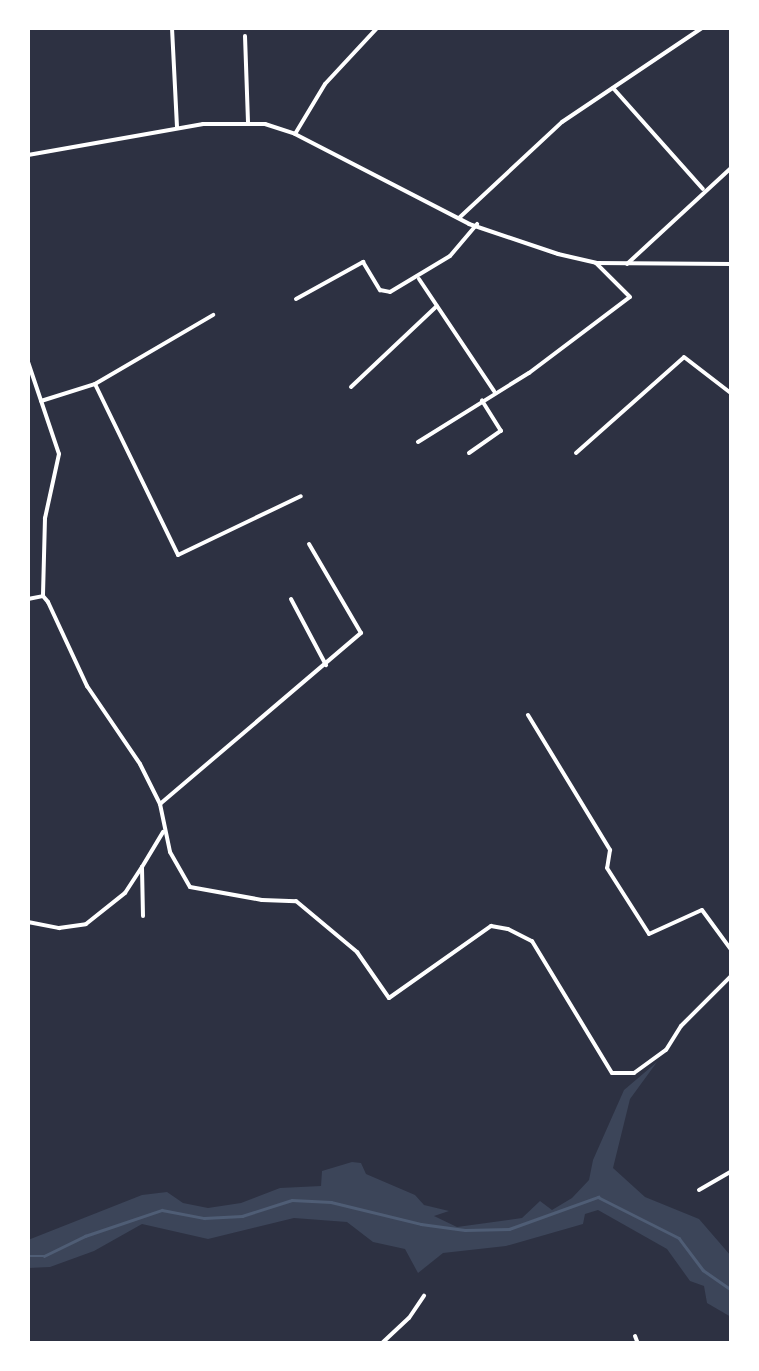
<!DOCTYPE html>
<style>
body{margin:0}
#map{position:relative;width:759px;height:1371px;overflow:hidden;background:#2d3142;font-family:"Source Serif 4",serif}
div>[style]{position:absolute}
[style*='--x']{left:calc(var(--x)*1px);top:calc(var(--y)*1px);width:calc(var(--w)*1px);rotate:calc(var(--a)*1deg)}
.green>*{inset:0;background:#3c4559}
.stream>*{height:2.5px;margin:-1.25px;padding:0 1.25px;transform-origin:1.25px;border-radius:1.25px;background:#4f5d75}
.minor>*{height:4px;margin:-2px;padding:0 2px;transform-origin:2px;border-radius:2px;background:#fff}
.tertiary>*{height:4px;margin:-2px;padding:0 2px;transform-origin:2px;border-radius:2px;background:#fff}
span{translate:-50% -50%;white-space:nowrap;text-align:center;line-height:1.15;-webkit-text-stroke:10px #fff;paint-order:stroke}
.frame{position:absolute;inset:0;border:30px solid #fff;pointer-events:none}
</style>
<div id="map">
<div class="green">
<i style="clip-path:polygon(657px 1062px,630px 1099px,613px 1168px,645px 1197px,699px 1219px,731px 1256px,731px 1317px,707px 1303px,704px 1286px,690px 1281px,667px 1249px,598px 1210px,585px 1214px,583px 1224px,506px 1246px,443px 1253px,418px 1273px,405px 1249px,373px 1242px,347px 1222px,294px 1218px,208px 1239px,142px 1224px,94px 1251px,50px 1267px,28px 1268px,28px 1240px,142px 1195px,167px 1192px,183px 1203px,208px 1208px,241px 1203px,280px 1188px,321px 1186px,322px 1171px,352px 1162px,361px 1163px,366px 1174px,415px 1195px,424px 1205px,449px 1211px,434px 1216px,457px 1227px,522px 1218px,540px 1201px,552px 1210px,572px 1198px,589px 1180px,593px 1160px,624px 1090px)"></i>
</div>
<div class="stream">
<i style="--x:28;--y:1256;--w:16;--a:0"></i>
<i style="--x:44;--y:1256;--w:46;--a:-26"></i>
<i style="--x:85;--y:1236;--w:81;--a:-18.7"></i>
<i style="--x:162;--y:1210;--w:43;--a:10.8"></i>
<i style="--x:204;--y:1218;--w:38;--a:-3"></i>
<i style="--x:242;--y:1216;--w:52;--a:-17.7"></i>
<i style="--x:292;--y:1200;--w:39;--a:3"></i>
<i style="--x:331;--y:1202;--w:93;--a:13.7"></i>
<i style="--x:421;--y:1224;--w:44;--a:7.8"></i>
<i style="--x:465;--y:1230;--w:44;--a:-1.3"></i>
<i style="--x:509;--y:1229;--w:95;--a:-19.8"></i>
<i style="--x:598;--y:1197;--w:91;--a:26.8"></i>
<i style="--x:679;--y:1238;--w:40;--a:53"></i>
<i style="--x:703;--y:1270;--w:35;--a:35"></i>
</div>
<div class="minor">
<i style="--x:172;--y:28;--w:100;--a:87.1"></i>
<i style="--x:245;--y:36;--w:86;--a:88"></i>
<i style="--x:613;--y:88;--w:135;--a:48.3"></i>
<i style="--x:295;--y:134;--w:58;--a:-59"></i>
<i style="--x:325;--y:84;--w:76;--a:-47.1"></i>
<i style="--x:459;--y:218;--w:141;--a:-43"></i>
<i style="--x:562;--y:122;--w:169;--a:-33.9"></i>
<i style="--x:627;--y:264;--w:143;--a:-42.7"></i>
<i style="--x:419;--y:279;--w:135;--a:56.2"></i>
<i style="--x:296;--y:299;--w:77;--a:-28.9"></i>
<i style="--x:363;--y:262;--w:33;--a:59"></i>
<i style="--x:380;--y:290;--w:10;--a:11"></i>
<i style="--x:390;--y:292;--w:70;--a:-31"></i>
<i style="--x:450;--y:256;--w:42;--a:-49.8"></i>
<i style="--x:28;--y:362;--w:97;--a:71.4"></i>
<i style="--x:59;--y:454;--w:66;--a:102.3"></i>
<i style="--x:45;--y:518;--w:78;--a:91.5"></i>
<i style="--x:95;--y:384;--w:190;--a:64.1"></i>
<i style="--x:178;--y:555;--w:136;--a:-25.6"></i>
<i style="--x:351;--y:387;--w:118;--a:-43.3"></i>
<i style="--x:41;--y:401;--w:57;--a:-17.5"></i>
<i style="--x:95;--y:384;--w:137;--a:-30.3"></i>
<i style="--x:418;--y:442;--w:131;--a:-31.9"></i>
<i style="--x:529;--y:373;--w:126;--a:-37"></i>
<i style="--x:630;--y:297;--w:48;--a:-135"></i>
<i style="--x:469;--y:453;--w:39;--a:-35"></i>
<i style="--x:501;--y:431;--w:36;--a:-122"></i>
<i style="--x:576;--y:453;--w:144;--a:-41.6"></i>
<i style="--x:684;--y:357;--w:61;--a:37.6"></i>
<i style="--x:28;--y:599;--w:15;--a:-11"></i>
<i style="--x:43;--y:596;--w:8;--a:50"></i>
<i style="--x:48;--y:602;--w:93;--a:65.1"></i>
<i style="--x:87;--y:686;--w:94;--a:55.8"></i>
<i style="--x:140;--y:764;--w:45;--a:63.4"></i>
<i style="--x:160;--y:804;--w:49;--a:78.2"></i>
<i style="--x:170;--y:852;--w:40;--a:60.3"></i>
<i style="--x:190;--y:887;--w:73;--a:10.2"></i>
<i style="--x:262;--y:900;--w:34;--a:2"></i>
<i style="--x:296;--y:901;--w:80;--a:39.9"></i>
<i style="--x:357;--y:952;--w:56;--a:55.2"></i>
<i style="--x:389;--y:998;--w:125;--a:-35.2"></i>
<i style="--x:491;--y:926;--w:17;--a:10"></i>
<i style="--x:508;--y:929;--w:27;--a:27"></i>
<i style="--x:532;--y:941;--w:154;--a:58.8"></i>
<i style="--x:612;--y:1073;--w:22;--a:0"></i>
<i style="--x:634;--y:1073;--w:39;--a:-36"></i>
<i style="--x:666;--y:1050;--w:28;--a:-58"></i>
<i style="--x:681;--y:1026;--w:72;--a:-45"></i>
<i style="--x:291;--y:599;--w:75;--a:62.1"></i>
<i style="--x:528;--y:715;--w:158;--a:58.7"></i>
<i style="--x:610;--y:850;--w:18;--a:99"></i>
<i style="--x:607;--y:868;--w:78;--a:57.5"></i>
<i style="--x:649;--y:934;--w:58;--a:-24.4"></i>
<i style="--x:702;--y:910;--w:51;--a:53.8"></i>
<i style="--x:160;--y:804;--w:264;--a:-40.4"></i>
<i style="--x:361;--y:633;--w:103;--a:-120.3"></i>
<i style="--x:143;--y:916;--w:49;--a:-91.2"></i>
<i style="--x:142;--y:867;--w:41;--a:-59"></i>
<i style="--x:28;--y:922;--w:32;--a:11"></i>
<i style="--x:59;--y:928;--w:27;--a:-8"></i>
<i style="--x:86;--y:924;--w:50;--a:-38.5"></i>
<i style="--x:125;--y:893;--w:31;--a:-57"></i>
<i style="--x:699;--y:1190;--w:38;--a:-30"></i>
<i style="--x:635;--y:1336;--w:9;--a:69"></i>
<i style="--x:381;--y:1344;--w:38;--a:-43"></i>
<i style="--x:409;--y:1318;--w:27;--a:-56"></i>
</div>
<div class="tertiary">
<i style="--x:28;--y:155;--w:178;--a:-10"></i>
<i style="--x:203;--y:124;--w:62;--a:0"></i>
<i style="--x:265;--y:124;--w:32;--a:18"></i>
<i style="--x:295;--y:134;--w:196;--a:27.3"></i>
<i style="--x:469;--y:224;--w:94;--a:18.6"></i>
<i style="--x:558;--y:254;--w:39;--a:13"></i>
<i style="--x:596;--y:263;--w:136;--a:0.4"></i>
</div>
<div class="frame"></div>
</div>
